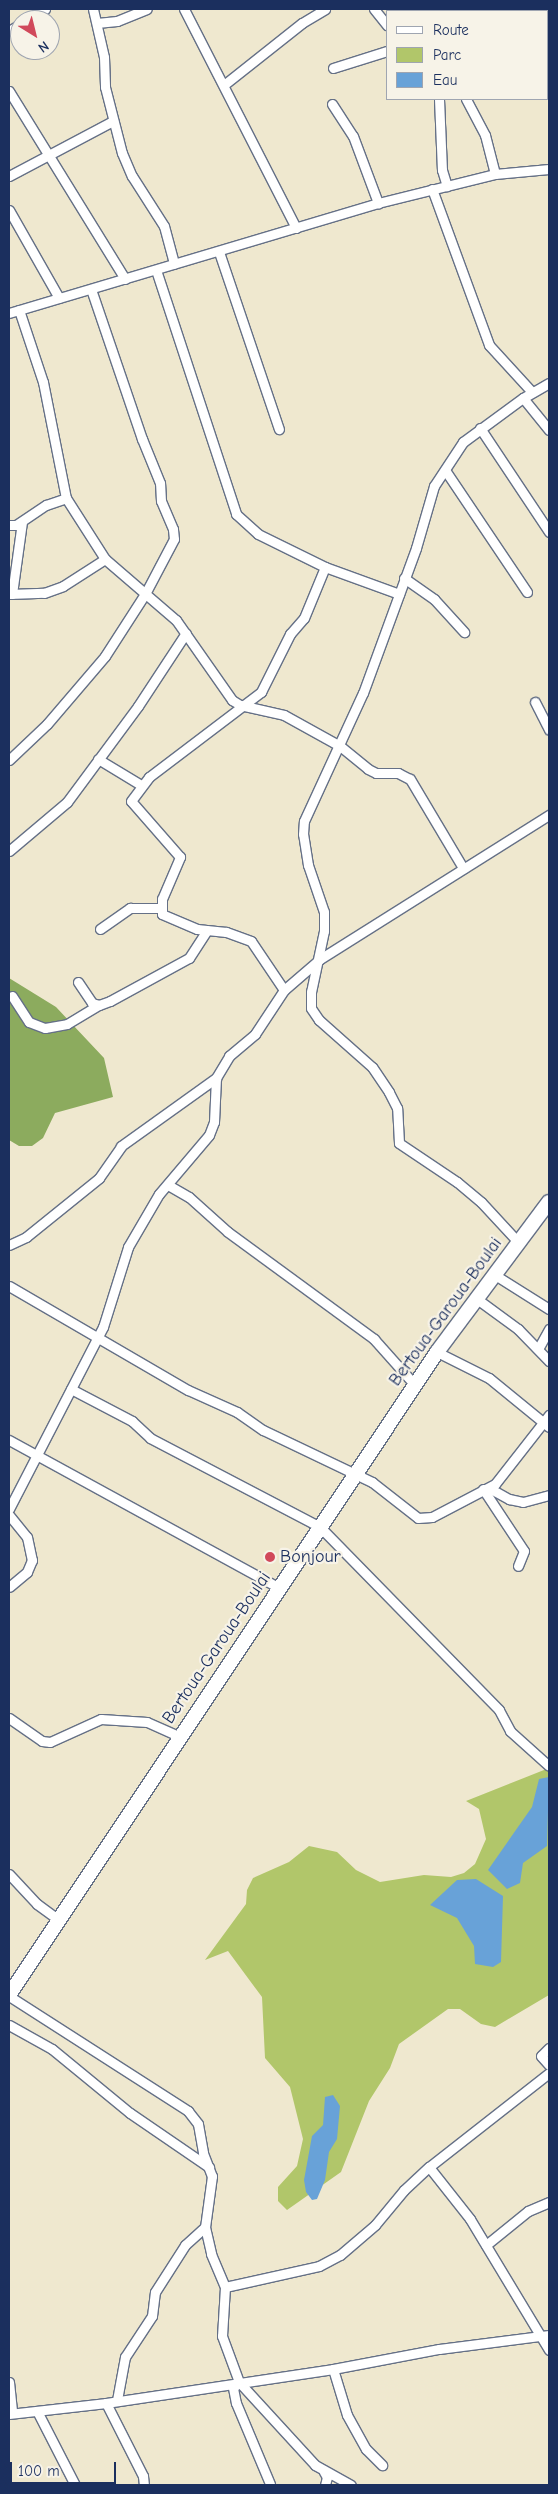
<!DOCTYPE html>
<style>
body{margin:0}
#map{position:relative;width:558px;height:2494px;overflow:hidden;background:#efe8cf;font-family:"Comic Neue",sans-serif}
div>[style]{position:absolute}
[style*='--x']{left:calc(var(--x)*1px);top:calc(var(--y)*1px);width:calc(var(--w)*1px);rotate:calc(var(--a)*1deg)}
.green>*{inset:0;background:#b1c66a}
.forest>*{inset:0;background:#8cab5e}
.water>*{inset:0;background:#68a2d8}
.roads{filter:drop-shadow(1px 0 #657086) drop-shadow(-1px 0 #657086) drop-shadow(0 1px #657086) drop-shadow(0 -1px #657086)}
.minor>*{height:9px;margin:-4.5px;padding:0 4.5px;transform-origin:4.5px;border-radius:4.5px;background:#fff}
.highway>*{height:14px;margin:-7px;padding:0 7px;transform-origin:7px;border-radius:7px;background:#fff}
.dots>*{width:14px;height:14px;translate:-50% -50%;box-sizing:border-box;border:2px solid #f7f3e8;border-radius:50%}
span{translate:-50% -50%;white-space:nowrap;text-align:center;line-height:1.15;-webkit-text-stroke:4.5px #f7f3e8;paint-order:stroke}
.street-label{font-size:18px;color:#1b2f5e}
.poi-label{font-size:18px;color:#1b2f5e}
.left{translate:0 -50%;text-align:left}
.frame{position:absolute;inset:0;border:10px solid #1b2f5e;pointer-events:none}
.legend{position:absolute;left:386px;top:10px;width:162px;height:90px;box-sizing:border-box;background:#f7f3e8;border:1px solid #9fa5b1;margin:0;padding:6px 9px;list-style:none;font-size:15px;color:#1b2f5e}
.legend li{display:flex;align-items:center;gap:10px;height:25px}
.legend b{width:25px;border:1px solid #9fa5b1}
.north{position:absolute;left:10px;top:10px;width:50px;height:50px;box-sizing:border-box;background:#f7f3e8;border:1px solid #9fa5b1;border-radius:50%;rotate:144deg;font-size:14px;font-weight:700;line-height:20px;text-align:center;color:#1b2f5e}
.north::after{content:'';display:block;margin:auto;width:18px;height:22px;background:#d1495b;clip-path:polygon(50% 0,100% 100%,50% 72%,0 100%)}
.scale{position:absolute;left:10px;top:2462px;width:106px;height:22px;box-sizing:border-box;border:2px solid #1b2f5e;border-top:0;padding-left:6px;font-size:15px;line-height:18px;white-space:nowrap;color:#1b2f5e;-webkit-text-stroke:4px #f7f3e8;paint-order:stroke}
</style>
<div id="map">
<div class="green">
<i style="clip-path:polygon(549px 1768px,549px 1995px,495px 2027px,481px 2024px,460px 2009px,448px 2009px,399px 2044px,390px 2068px,369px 2101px,341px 2172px,287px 2210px,278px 2201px,278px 2187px,297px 2166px,303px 2139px,290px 2087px,265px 2058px,262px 1997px,228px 1951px,205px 1960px,246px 1904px,247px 1890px,253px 1878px,289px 1862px,309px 1846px,337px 1852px,356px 1870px,380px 1882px,424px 1875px,451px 1877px,464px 1873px,475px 1864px,486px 1839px,479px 1809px,466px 1801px)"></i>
</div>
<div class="forest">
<i style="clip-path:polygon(9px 978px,56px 1007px,104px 1058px,113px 1097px,55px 1113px,43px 1138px,32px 1146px,19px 1146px,9px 1140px)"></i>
</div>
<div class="water">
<i style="clip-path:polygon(549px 1777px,547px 1846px,523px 1863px,520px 1883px,507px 1889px,488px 1870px,532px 1807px,539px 1779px)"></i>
<i style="clip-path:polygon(476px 1879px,503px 1896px,501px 1962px,493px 1967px,475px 1964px,474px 1946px,457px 1918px,430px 1905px,457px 1880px)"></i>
<i style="clip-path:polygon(333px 2095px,340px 2106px,337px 2139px,329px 2152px,325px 2180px,317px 2199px,312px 2200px,306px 2192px,304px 2180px,312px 2136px,323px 2125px,325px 2097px)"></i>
</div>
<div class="roads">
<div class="minor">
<i style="--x:93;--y:9;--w:49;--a:77.1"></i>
<i style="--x:104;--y:57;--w:30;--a:88"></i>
<i style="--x:105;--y:87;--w:68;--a:75.6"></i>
<i style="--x:122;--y:153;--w:25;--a:67"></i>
<i style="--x:132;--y:176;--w:59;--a:57.4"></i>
<i style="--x:164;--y:226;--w:39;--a:75"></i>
<i style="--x:184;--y:9;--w:246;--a:62.9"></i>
<i style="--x:374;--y:9;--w:21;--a:51"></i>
<i style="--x:399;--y:9;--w:2;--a:63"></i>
<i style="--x:26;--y:20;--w:22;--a:-30"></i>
<i style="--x:97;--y:23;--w:20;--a:-6"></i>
<i style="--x:117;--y:21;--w:32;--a:-22"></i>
<i style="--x:9;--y:31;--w:13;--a:-32"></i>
<i style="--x:333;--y:68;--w:57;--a:-17.5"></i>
<i style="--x:225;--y:84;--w:98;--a:-38.4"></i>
<i style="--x:302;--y:23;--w:27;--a:-31"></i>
<i style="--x:9;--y:91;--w:221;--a:58.3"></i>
<i style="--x:439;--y:99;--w:71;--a:87.6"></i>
<i style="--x:442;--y:170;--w:17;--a:73"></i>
<i style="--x:466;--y:99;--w:41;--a:62.2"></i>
<i style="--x:485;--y:135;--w:40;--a:75.6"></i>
<i style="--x:332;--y:104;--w:38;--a:57"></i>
<i style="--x:353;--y:136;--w:72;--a:69.5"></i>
<i style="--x:9;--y:176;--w:118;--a:-27.9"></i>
<i style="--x:432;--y:189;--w:166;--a:69.9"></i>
<i style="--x:489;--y:345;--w:64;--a:47.5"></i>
<i style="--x:9;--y:210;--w:101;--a:60.4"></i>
<i style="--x:219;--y:252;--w:187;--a:71.3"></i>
<i style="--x:156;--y:270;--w:257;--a:71.8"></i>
<i style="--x:236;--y:514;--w:30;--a:42"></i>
<i style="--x:258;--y:534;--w:75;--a:26.2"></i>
<i style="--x:325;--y:567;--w:79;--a:20"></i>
<i style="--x:19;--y:310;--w:76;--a:71.6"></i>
<i style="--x:43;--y:382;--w:118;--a:78.8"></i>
<i style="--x:66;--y:498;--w:72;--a:57.4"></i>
<i style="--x:105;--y:559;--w:94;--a:40.7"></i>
<i style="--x:176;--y:620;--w:98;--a:55"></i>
<i style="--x:232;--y:700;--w:9;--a:32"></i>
<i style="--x:240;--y:705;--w:45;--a:12.8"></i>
<i style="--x:284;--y:715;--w:64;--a:29"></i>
<i style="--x:340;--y:746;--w:36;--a:39"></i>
<i style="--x:368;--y:769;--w:9;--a:27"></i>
<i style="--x:376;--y:773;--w:22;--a:0"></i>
<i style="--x:398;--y:773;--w:13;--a:27"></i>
<i style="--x:410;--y:779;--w:104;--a:59.2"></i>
<i style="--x:9;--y:313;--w:385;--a:-16.6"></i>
<i style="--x:378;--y:203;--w:121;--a:-13.9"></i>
<i style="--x:495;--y:174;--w:54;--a:-5.3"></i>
<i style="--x:523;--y:398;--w:41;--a:50.9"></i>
<i style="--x:480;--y:428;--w:125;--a:56.4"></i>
<i style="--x:445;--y:470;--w:147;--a:56.1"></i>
<i style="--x:9;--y:525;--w:7;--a:0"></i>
<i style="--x:16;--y:525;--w:36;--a:-34"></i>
<i style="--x:46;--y:505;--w:21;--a:-19"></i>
<i style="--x:404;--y:578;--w:37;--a:35"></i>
<i style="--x:434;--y:599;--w:45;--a:47.7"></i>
<i style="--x:9;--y:594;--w:35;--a:-2"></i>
<i style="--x:44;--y:593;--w:20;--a:-20"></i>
<i style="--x:63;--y:586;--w:50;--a:-32.7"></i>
<i style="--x:12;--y:594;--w:73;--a:-82.1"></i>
<i style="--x:535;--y:702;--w:31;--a:63"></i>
<i style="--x:98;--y:759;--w:50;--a:31.2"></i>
<i style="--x:9;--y:760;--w:52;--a:-43.5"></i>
<i style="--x:47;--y:724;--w:89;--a:-49.5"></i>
<i style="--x:105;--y:656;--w:74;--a:-57.2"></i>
<i style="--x:145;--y:594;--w:62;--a:-62.2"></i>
<i style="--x:174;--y:539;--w:10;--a:-96"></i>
<i style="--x:173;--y:529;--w:30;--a:-113"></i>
<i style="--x:161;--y:501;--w:18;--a:-93"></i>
<i style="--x:160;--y:483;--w:48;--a:-112.2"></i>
<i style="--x:142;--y:439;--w:158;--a:-108.8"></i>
<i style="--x:9;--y:851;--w:76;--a:-40.2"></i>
<i style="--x:67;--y:802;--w:119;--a:-53.5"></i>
<i style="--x:138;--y:706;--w:87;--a:-56.7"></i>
<i style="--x:100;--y:929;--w:37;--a:-35"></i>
<i style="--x:130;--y:908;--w:30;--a:0"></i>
<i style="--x:78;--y:982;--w:25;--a:56"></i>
<i style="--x:92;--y:1003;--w:7;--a:16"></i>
<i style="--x:99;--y:1005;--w:12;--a:-20"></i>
<i style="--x:110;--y:1001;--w:90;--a:-28.6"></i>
<i style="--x:189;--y:958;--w:33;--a:-57"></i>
<i style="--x:284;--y:990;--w:59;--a:-124"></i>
<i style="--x:251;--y:941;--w:27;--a:-160"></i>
<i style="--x:226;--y:932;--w:29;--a:-174"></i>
<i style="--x:197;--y:929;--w:38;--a:-157"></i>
<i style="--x:162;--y:914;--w:15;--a:-90"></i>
<i style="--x:162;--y:899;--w:46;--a:-66.8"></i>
<i style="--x:180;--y:857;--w:74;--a:-131.2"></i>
<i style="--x:131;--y:801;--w:30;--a:-53"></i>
<i style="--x:149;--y:777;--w:141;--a:-37.2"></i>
<i style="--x:261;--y:692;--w:65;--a:-63.4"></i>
<i style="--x:290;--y:634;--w:21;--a:-49"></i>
<i style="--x:304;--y:618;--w:55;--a:-67.6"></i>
<i style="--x:12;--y:996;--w:31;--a:57"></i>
<i style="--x:29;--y:1022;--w:17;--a:21"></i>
<i style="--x:45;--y:1028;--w:22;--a:-10"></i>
<i style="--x:67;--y:1024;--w:37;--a:-31"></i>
<i style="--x:168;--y:1185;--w:24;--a:30"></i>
<i style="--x:189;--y:1197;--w:52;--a:41.9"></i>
<i style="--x:228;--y:1232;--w:181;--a:36.2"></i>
<i style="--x:374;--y:1339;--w:62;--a:48.3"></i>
<i style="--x:519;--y:1243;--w:56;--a:-132.8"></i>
<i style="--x:481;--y:1202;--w:31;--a:-140"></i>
<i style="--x:457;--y:1182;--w:70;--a:-146.1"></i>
<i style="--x:399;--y:1143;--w:35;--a:-93"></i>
<i style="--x:397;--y:1108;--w:18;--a:-117"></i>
<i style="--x:389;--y:1092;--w:30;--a:-124"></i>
<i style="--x:372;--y:1067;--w:71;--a:-138.4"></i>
<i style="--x:319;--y:1020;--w:14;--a:-124"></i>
<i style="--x:311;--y:1008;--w:16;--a:-90"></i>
<i style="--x:311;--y:992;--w:62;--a:-78"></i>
<i style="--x:324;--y:931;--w:19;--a:-90"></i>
<i style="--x:324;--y:912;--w:50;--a:-108.8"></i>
<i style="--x:308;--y:865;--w:31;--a:-99"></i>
<i style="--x:303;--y:834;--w:13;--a:-86"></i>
<i style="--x:304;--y:821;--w:141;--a:-65.3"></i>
<i style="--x:363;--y:693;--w:154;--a:-69.9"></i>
<i style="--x:416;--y:548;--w:65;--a:-73.8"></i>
<i style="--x:434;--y:486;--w:53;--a:-56.6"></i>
<i style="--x:463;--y:442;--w:74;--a:-36.3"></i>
<i style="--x:523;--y:398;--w:30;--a:-30"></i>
<i style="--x:9;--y:1245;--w:19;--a:-25"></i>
<i style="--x:26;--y:1237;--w:94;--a:-38.9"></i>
<i style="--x:99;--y:1178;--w:39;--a:-55"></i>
<i style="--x:121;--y:1146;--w:117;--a:-35.6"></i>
<i style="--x:495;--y:1275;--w:64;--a:32.2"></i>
<i style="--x:9;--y:1286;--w:207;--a:30.2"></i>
<i style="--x:188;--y:1390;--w:54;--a:24.2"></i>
<i style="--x:237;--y:1412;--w:32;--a:35"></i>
<i style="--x:263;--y:1430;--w:121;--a:25.5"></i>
<i style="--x:372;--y:1482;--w:58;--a:38"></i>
<i style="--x:418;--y:1518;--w:14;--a:-4"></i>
<i style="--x:432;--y:1517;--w:71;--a:-27.6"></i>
<i style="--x:495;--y:1484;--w:88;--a:-52"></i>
<i style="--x:477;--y:1299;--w:51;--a:36.2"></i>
<i style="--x:518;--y:1329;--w:45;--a:45.9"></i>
<i style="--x:538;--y:1349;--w:23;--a:-61"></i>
<i style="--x:437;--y:1352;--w:58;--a:26.6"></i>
<i style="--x:489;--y:1378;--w:77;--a:39.2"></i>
<i style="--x:71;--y:1389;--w:69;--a:27.7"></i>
<i style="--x:132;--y:1421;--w:25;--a:43"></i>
<i style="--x:150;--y:1438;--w:192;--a:27.6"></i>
<i style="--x:320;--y:1527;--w:256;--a:45.6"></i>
<i style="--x:499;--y:1710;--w:24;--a:62"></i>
<i style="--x:510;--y:1731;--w:52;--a:41.9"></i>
<i style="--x:9;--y:1440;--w:308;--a:28.7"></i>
<i style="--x:489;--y:1488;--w:23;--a:29"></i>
<i style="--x:509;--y:1499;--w:14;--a:12"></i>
<i style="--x:523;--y:1502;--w:27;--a:-15"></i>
<i style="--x:483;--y:1489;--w:74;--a:56.5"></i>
<i style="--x:524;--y:1551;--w:16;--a:112"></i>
<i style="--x:9;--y:1509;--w:205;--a:-62.7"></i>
<i style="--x:103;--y:1327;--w:84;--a:-72.6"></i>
<i style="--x:128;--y:1247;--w:61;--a:-59.7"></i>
<i style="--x:159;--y:1194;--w:77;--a:-49.7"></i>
<i style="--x:209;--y:1135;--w:14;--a:-69"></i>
<i style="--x:214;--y:1122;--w:44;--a:-87.4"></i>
<i style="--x:216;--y:1078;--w:26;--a:-59"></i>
<i style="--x:229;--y:1056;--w:34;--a:-40"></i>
<i style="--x:255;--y:1034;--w:53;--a:-56.6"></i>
<i style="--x:284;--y:990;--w:48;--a:-40.7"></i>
<i style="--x:320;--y:959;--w:271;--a:-32.2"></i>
<i style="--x:9;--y:1515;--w:28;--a:51"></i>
<i style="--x:27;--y:1537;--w:24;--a:78"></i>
<i style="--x:32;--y:1560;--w:13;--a:113"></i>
<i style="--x:27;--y:1572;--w:23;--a:140"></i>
<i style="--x:9;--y:1718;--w:40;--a:34.9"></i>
<i style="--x:42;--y:1741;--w:8;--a:7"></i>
<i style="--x:50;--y:1742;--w:56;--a:-24.3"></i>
<i style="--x:101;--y:1719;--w:46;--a:3.7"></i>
<i style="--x:147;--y:1722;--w:36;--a:24"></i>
<i style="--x:9;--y:1874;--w:41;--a:47"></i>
<i style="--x:37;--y:1904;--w:26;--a:36"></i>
<i style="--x:9;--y:1996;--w:213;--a:32.7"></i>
<i style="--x:188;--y:2111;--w:16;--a:52"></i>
<i style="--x:198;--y:2124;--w:29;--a:80"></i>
<i style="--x:203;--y:2153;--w:25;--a:69"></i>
<i style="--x:212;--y:2176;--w:51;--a:97.8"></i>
<i style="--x:205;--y:2227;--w:28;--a:77"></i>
<i style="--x:211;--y:2254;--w:36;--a:67"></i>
<i style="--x:225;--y:2287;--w:49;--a:93.5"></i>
<i style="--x:222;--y:2336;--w:49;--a:69.7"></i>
<i style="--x:239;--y:2382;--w:113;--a:47.5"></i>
<i style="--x:315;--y:2465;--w:41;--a:29.1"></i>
<i style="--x:9;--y:2025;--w:49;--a:29.2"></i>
<i style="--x:52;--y:2049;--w:101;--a:39.4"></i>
<i style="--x:130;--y:2113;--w:96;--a:34.4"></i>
<i style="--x:549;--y:2048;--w:11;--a:135"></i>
<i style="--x:541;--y:2056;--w:12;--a:48"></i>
<i style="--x:429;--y:2167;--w:66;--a:51.7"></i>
<i style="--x:470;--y:2219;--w:153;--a:58.9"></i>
<i style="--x:486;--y:2245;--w:54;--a:-39"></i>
<i style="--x:528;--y:2211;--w:23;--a:-23"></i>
<i style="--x:225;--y:2287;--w:96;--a:-12.6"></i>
<i style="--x:319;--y:2266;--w:24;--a:-28"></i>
<i style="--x:340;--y:2255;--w:46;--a:-40.6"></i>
<i style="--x:375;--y:2225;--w:45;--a:-50.4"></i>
<i style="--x:404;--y:2190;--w:34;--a:-43"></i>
<i style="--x:429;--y:2167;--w:152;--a:-38.1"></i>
<i style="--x:333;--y:2369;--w:48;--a:73.1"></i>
<i style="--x:347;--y:2415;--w:39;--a:61"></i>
<i style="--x:366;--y:2449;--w:23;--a:45"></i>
<i style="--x:9;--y:2382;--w:31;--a:84"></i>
<i style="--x:239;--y:2382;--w:8;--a:135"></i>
<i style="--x:233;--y:2388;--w:15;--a:79"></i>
<i style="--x:236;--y:2403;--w:88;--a:67.2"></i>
<i style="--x:117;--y:2400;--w:44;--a:-79.5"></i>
<i style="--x:125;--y:2357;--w:49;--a:-56.6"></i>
<i style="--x:152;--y:2316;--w:24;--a:-83"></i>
<i style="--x:155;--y:2292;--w:56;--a:-57.4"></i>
<i style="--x:185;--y:2245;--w:27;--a:-42"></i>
<i style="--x:106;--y:2403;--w:82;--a:63.1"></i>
<i style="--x:143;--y:2476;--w:9;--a:84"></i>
<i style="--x:37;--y:2411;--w:83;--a:62.8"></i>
<i style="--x:9;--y:2414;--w:98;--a:-6.5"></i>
<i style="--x:106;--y:2403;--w:230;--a:-8.5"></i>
<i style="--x:333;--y:2369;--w:108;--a:-10.7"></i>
<i style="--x:439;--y:2349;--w:111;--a:-7.3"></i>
<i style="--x:324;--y:2472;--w:6;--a:59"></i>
<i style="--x:327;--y:2477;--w:8;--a:104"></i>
</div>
<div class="highway">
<i style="--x:9;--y:1995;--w:772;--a:-56.35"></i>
<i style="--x:437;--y:1352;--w:187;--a:-53.3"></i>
</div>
</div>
<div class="dots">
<i style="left:270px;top:1557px;background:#d1495b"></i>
</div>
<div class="street-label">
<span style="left:446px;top:1312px;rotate:-54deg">Bertoua-Garoua-Boulai</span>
<span style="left:217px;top:1648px;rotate:-56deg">Bertoua-Garoua-Boulai</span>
</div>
<div class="poi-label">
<span class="left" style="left:280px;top:1557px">Bonjour</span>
</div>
<div class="frame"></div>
<ul class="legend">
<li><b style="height:6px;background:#fff"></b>Route</li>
<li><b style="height:14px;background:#b1c66a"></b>Parc</li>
<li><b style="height:14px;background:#68a2d8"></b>Eau</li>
</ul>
<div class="north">N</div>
<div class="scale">100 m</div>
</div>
